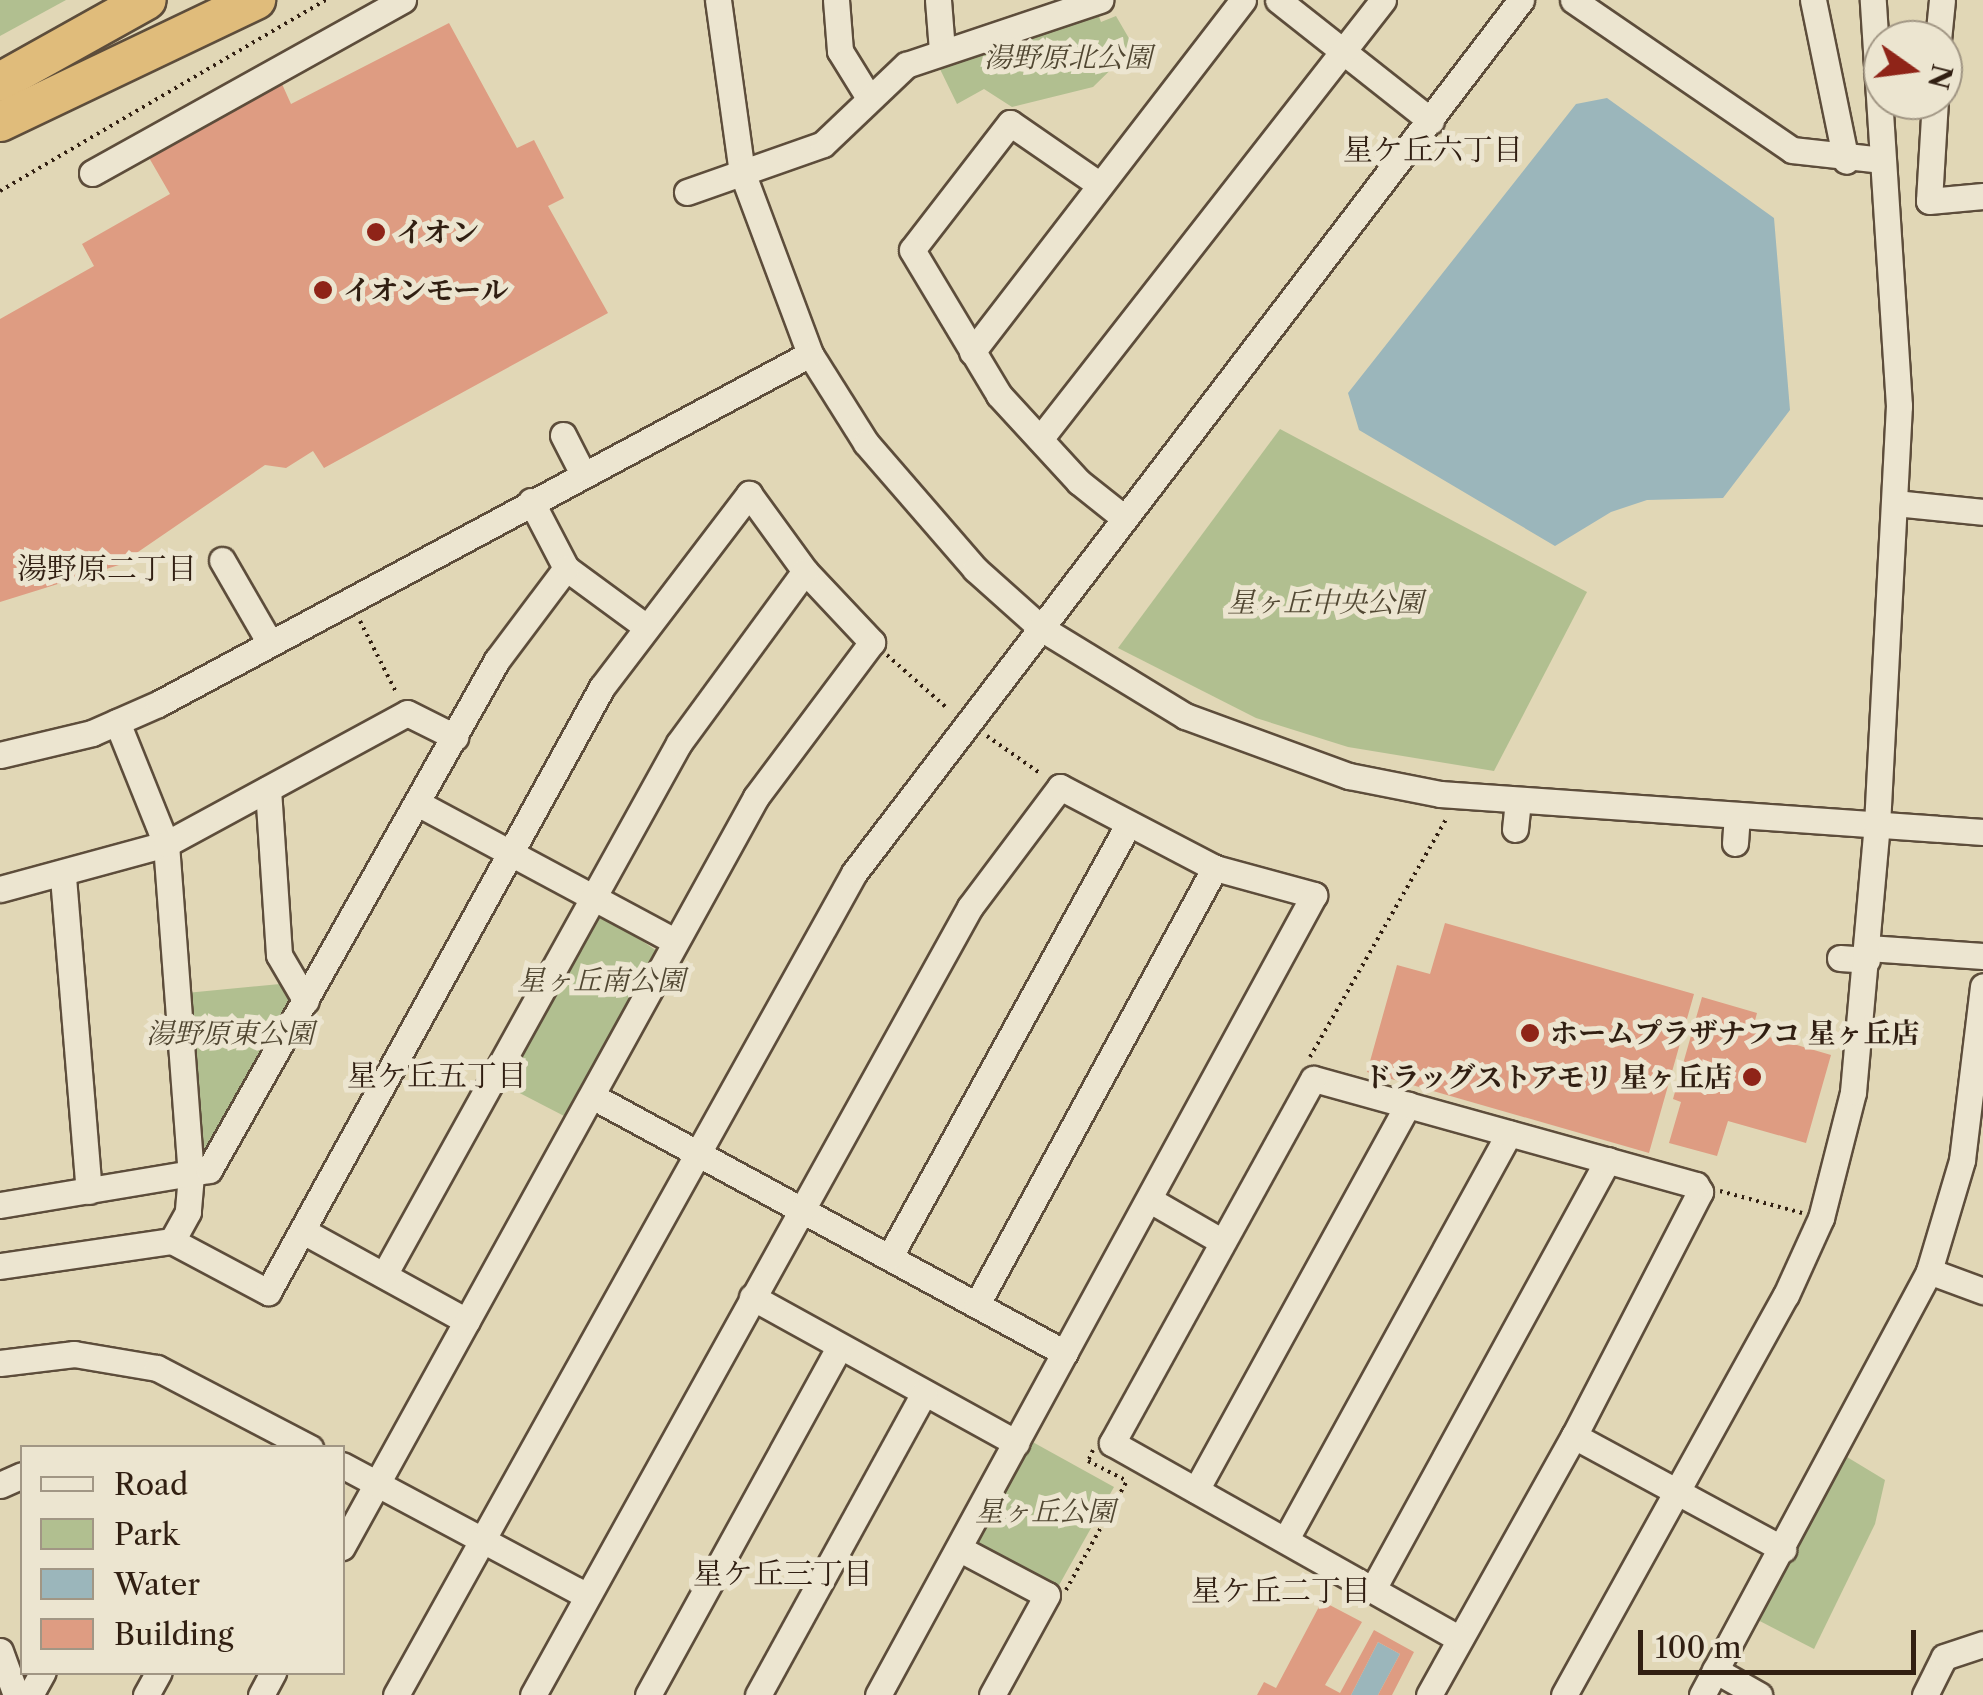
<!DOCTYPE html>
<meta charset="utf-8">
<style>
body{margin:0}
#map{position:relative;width:1983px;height:1695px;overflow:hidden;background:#e1d7b6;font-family:"Libre Caslon Text","Noto Serif JP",serif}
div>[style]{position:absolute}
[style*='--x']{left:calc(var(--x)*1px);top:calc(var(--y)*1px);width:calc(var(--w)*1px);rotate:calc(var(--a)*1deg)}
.green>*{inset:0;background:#b1bf90}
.water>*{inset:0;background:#9bb6bb}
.building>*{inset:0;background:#de9c82}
.path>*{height:4px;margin-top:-2px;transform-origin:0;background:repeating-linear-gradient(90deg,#311f12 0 2.5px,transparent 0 7.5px)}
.roads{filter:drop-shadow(2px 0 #5d4d3b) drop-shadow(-2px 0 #5d4d3b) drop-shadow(0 2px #5d4d3b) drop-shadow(0 -2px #5d4d3b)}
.minor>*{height:25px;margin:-12.5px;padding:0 12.5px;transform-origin:12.5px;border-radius:12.5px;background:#ece5d0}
.highway>*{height:38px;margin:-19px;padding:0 19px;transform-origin:19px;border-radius:19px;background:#e0bc7b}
.dots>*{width:28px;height:28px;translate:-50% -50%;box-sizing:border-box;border:5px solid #ece5d0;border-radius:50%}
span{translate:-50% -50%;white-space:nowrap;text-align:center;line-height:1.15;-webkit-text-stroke:10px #ece5d0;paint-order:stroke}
.park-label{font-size:28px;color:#514732;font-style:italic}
.poi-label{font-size:28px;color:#311f12;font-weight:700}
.left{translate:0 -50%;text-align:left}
.right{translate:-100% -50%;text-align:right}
.neighbourhood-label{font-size:30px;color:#311f12}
.legend{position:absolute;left:20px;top:1445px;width:325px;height:230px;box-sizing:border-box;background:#ece5d0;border:2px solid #a19684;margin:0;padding:12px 18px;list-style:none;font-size:30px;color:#311f12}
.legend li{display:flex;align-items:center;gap:20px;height:50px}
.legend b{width:50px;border:2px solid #a19684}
.north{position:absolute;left:1863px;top:20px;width:100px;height:100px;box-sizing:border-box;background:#ece5d0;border:2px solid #a19684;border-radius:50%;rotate:104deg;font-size:28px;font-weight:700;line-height:40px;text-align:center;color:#311f12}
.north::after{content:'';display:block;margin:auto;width:35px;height:45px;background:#8f2418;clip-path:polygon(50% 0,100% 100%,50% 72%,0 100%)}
.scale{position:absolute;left:1638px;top:1630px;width:278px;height:45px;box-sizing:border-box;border:5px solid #311f12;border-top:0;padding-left:12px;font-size:30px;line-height:35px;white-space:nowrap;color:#311f12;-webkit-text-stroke:8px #ece5d0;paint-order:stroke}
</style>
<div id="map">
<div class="green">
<i style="clip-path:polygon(0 0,66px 0,0 36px)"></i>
<i style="clip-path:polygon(1097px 11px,1101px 22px,1116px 16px,1134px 47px,1093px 87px,1012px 107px,984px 89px,957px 104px,938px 65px)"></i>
<i style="clip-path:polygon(1280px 429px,1587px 592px,1494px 771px,1348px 747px,1256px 718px,1118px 648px)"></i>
<i style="clip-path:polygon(602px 914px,660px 953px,568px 1118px,500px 1083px,590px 917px)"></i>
<i style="clip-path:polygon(280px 984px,293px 1008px,206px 1151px,196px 1148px,186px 993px)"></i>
<i style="clip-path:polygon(1029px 1440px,1114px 1487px,1058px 1587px,979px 1546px,976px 1535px)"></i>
<i style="clip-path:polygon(1842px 1454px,1885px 1480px,1875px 1524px,1814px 1649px,1754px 1618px)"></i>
</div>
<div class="water">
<i style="clip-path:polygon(1607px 98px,1774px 218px,1790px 410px,1723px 498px,1647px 500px,1611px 512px,1555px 546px,1359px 430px,1348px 393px,1576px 104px)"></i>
<i style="clip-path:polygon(1378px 1642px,1400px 1654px,1378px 1695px,1351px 1695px)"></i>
</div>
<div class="building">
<i style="clip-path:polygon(449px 23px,517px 148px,534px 140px,564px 198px,548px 206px,608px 313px,324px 468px,313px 451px,286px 468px,265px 465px,119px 565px,0 602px,0 319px,94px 266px,82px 244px,170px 194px,148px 156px,282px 84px,291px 104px)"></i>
<i style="clip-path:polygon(1445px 923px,1694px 994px,1649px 1153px,1367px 1072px,1397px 965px,1430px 974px)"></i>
<i style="clip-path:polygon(1702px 997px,1757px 1013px,1752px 1032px,1831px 1055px,1806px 1143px,1728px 1121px,1717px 1156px,1669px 1143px,1681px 1102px,1673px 1099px)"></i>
<i style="clip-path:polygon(1322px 1601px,1362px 1622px,1325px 1685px,1340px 1693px,1374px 1630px,1414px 1652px,1392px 1695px,1378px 1695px,1400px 1654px,1378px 1642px,1351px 1695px,1257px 1695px,1264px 1682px,1276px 1688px)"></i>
</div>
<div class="path">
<i style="--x:0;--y:191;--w:378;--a:-30.4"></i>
<i style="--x:360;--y:621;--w:80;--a:63.1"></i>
<i style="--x:887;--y:655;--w:80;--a:41.5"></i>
<i style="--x:987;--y:736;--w:66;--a:35.1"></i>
<i style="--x:1310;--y:1057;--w:275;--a:-60.2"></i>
<i style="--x:1720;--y:1191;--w:85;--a:15"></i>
<i style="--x:1093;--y:1450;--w:12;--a:114"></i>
<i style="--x:1088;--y:1461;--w:44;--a:27.1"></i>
<i style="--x:1066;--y:1590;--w:125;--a:-60.8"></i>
</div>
<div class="roads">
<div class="minor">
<i style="--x:718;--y:0;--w:174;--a:82.1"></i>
<i style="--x:742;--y:172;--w:194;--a:69.5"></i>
<i style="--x:810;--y:354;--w:105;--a:57.8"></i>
<i style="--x:866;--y:443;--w:167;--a:49.1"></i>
<i style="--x:975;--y:569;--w:89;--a:41.8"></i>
<i style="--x:1041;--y:628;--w:169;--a:31.4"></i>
<i style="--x:1185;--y:716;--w:175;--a:20.1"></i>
<i style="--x:1349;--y:776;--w:93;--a:11.2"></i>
<i style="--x:1440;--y:794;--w:544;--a:4"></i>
<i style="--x:836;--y:0;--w:51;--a:85.5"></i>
<i style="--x:840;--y:51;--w:55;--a:58.3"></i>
<i style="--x:938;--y:0;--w:51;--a:85.5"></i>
<i style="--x:1278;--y:0;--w:195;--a:38.3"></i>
<i style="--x:1573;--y:0;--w:265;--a:34.4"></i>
<i style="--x:1792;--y:150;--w:91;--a:6.3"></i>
<i style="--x:1813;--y:0;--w:164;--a:78.4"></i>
<i style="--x:1938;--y:40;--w:40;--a:-84.3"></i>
<i style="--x:1935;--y:100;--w:101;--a:93.4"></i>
<i style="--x:1929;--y:201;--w:54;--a:-5.3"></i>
<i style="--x:92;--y:173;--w:356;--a:-29.1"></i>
<i style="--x:1100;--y:185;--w:109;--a:-145.4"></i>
<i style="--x:1010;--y:123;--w:160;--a:127.7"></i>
<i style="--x:912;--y:250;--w:169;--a:59"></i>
<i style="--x:999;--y:395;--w:118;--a:47.4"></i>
<i style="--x:1079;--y:482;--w:56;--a:38.5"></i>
<i style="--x:687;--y:192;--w:144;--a:-19.4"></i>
<i style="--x:823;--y:144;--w:115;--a:-43.6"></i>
<i style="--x:906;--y:65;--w:205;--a:-18.5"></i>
<i style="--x:972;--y:352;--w:444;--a:-52.4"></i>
<i style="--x:563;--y:435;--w:44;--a:62.9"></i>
<i style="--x:1040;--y:439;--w:557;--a:-52"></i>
<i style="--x:531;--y:501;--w:76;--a:62.4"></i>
<i style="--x:566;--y:568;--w:98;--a:36.3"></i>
<i style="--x:1895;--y:503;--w:88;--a:5.8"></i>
<i style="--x:222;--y:560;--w:96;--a:60"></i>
<i style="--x:117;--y:722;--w:131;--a:68.1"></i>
<i style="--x:166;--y:844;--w:332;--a:85.7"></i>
<i style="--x:191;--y:1175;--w:37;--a:95"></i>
<i style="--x:188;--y:1212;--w:33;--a:119"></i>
<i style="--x:0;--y:755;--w:95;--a:-13.4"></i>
<i style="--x:92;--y:733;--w:72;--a:-23.7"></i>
<i style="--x:158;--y:704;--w:740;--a:-28.23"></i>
<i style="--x:268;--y:789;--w:166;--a:86.2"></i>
<i style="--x:279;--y:955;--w:53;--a:59.6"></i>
<i style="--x:419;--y:804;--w:290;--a:28.2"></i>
<i style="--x:1515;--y:829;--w:29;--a:-84"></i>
<i style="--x:1735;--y:843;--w:28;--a:-86"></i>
<i style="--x:63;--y:877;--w:315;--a:85.3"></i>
<i style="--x:0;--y:889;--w:172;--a:-15.2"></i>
<i style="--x:166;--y:844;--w:274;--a:-28.5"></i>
<i style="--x:407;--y:713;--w:54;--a:26.6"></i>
<i style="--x:1868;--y:948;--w:115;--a:4"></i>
<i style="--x:1840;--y:958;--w:27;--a:4"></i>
<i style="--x:592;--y:1096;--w:538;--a:28.52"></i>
<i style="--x:1150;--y:1200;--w:82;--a:30"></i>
<i style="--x:0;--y:1205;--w:212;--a:-9.5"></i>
<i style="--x:209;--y:1170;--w:586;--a:-60.55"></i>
<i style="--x:497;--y:660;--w:115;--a:-53.1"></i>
<i style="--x:303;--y:1231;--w:187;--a:28.8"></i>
<i style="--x:890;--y:1256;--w:490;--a:-61.1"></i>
<i style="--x:0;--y:1266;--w:174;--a:-8.3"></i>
<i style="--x:172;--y:1241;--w:109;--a:28"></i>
<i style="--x:268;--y:1292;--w:691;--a:-61.1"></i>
<i style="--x:602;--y:687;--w:243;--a:-52.7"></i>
<i style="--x:749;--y:494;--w:95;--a:54"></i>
<i style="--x:805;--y:571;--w:98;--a:46.7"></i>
<i style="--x:872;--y:642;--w:194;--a:126.8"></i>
<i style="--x:756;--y:797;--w:857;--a:118.9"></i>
<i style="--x:1929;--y:1271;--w:58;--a:20.3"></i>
<i style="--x:384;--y:1275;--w:608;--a:-60.99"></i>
<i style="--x:679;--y:743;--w:213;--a:-53.8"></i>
<i style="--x:752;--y:1297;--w:302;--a:28.9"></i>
<i style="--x:977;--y:1304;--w:497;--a:-61.4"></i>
<i style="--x:0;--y:1363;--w:75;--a:-6.9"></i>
<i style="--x:74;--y:1354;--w:84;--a:9.6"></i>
<i style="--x:157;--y:1368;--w:173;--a:27.6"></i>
<i style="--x:1574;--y:1436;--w:238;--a:28.4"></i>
<i style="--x:342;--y:1465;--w:278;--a:28.1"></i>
<i style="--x:0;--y:1485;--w:24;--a:-24"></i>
<i style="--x:1196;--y:1490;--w:440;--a:-61.2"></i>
<i style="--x:1286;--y:1539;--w:463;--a:-61.2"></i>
<i style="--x:960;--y:1549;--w:98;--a:27.9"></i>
<i style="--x:1047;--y:1595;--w:114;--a:118.8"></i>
<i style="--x:1373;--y:1589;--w:489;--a:-61.3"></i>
<i style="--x:0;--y:1651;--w:47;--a:70"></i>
<i style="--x:1715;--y:1670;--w:51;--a:29.6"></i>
<i style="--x:30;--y:1695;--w:26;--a:-61"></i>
<i style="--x:146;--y:1695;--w:26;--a:-61"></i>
<i style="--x:261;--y:1695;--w:26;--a:-62"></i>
<i style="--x:396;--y:1695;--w:941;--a:-60.87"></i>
<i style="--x:854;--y:873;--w:1099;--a:-52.62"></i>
<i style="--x:533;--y:1695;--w:901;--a:-60.99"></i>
<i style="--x:970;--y:907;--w:150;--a:-53.1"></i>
<i style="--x:1060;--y:787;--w:175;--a:27.6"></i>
<i style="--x:1215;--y:868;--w:103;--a:15.3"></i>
<i style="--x:1314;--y:895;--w:911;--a:118.59"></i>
<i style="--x:648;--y:1695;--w:397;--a:-61.2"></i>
<i style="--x:758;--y:1695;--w:345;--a:-61.2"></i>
<i style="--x:1429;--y:1695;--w:297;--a:-60.8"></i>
<i style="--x:1574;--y:1436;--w:275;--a:-62.7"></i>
<i style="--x:1700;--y:1192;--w:8;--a:-120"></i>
<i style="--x:1696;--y:1185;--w:397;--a:-164.5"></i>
<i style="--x:1313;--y:1079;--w:416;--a:118.9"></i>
<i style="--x:1112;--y:1443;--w:399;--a:29.4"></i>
<i style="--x:1564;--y:1695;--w:457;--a:-61"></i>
<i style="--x:1786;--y:1295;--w:85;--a:-65.6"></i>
<i style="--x:1821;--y:1218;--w:130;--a:-75.7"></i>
<i style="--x:1853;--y:1092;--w:268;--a:-84.9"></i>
<i style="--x:1877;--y:825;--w:420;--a:-87"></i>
<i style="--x:1899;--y:406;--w:407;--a:-93.7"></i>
<i style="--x:1702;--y:1695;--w:481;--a:-61.8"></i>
<i style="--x:1929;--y:1271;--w:116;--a:-73.4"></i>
<i style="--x:1962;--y:1160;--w:175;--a:-83.1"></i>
<i style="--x:1925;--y:1695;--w:42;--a:-63.4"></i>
<i style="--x:1944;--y:1657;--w:41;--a:-18.4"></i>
</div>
<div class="highway">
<i style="--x:0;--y:82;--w:168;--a:-29.2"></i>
<i style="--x:0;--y:122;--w:284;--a:-25.5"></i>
</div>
</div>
<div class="dots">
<i style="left:376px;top:232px;background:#8f2418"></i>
<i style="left:323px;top:290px;background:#8f2418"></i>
<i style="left:1530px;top:1033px;background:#8f2418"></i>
<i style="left:1752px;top:1077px;background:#8f2418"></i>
</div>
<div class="park-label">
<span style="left:1068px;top:57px">湯野原北公園</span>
<span style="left:1325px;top:602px">星ヶ丘中央公園</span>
<span style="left:601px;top:980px">星ヶ丘南公園</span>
<span style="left:230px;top:1033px">湯野原東公園</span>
<span style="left:1045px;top:1511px">星ヶ丘公園</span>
</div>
<div class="poi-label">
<span class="left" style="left:396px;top:232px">イオン</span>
<span class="left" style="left:343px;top:290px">イオンモール</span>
<span class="left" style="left:1550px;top:1033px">ホームプラザナフコ 星ヶ丘店</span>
<span class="right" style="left:1732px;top:1077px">ドラッグストアモリ 星ヶ丘店</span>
</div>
<div class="neighbourhood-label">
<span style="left:1433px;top:150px">星ケ丘六丁目</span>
<span style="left:107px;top:569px">湯野原二丁目</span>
<span style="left:437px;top:1076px">星ケ丘五丁目</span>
<span style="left:783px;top:1574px">星ケ丘三丁目</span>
<span style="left:1281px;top:1591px">星ケ丘二丁目</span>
</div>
<ul class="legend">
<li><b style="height:12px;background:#ece5d0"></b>Road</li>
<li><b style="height:28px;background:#b1bf90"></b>Park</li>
<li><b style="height:28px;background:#9bb6bb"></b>Water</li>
<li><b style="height:28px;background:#de9c82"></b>Building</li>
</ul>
<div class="north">N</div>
<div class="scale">100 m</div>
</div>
